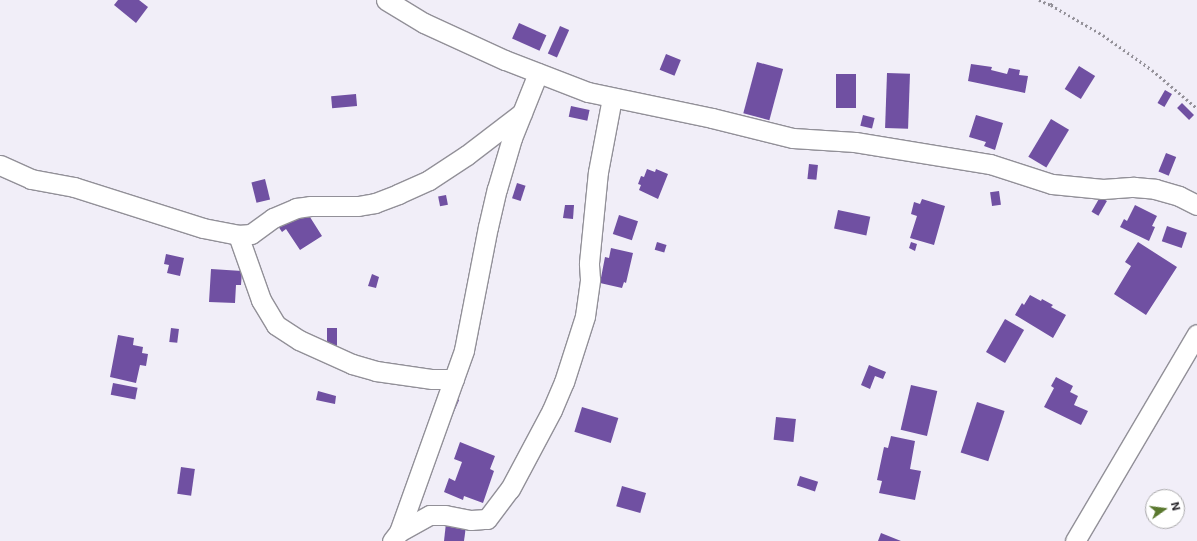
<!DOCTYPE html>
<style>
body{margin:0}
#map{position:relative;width:1197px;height:541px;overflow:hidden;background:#f1eef8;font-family:Inter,sans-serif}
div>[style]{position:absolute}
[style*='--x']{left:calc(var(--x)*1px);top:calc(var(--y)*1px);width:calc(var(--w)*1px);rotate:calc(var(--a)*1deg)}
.building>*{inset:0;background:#7050a2;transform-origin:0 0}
.path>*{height:2.5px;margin-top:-1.25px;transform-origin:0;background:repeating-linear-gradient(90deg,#949199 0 2px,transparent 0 5px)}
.roads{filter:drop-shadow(1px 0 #929098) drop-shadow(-1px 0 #929098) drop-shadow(0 1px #929098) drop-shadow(0 -1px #929098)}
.minor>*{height:19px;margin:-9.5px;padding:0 9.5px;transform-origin:9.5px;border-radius:9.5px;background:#fff}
span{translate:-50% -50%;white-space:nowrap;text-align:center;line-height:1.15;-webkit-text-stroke:4px #fff;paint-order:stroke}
.north{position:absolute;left:1145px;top:489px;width:40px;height:40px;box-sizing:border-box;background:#fff;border:1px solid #a9a8aa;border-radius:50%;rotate:76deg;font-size:11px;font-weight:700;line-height:16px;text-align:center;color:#28262a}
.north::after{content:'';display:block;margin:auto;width:14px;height:18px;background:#5a782e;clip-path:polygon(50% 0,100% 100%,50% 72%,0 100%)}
</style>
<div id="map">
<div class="building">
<i style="clip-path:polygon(118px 0,139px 0,148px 7px,136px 23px,114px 5px)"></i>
<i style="left:519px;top:23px;width:30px;height:17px;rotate:24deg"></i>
<i style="left:560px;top:26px;width:10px;height:30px;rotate:24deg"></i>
<i style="left:666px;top:54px;width:16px;height:17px;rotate:22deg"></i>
<i style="left:757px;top:62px;width:27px;height:53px;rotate:15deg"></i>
<i style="clip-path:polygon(971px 64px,992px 67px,991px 70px,1007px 74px,1009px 68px,1020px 70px,1019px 75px,1028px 76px,1025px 93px,968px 81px)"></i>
<i style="left:1079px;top:66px;width:19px;height:27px;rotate:32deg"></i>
<i style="left:887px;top:73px;width:23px;height:55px;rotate:2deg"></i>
<i style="left:836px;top:74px;width:20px;height:34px"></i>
<i style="left:1165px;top:90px;width:8px;height:15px;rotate:30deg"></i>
<i style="left:356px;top:94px;width:12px;height:25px;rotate:85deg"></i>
<i style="left:1182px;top:103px;width:17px;height:7px;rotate:45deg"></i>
<i style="left:571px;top:106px;width:19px;height:11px;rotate:12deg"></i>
<i style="left:863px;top:115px;width:12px;height:11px;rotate:14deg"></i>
<i style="clip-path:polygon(976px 115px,1003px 123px,995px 150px,984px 146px,986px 142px,969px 137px)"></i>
<i style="left:1051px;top:119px;width:21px;height:44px;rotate:31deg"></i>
<i style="left:1166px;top:153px;width:11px;height:20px;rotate:22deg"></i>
<i style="left:809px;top:164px;width:9px;height:15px;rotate:6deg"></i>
<i style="clip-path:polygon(647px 169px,655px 172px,656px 169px,668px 174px,658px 199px,639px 190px,641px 185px,638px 184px,641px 176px,644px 177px)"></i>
<i style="left:265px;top:179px;width:21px;height:14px;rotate:76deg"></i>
<i style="left:517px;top:183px;width:9px;height:16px;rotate:18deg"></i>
<i style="left:999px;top:191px;width:14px;height:9px;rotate:82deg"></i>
<i style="left:446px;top:195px;width:10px;height:8px;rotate:79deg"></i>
<i style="left:1100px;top:197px;width:8px;height:17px;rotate:30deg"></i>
<i style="clip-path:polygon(922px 199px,945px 206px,934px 245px,910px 238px,917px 216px,911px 214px,914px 202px,920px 204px)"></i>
<i style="clip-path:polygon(565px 205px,574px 205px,573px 219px,563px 218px)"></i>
<i style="clip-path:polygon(1135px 205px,1157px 216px,1152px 226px,1155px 227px,1149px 241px,1120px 227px,1124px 219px,1127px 221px)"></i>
<i style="clip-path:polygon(303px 206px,322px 236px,300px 250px,286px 229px,282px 232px,276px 223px)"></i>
<i style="left:838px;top:210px;width:33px;height:19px;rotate:12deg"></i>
<i style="left:619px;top:215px;width:20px;height:20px;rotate:18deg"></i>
<i style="left:1167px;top:226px;width:21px;height:16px;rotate:19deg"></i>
<i style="left:657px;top:242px;width:10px;height:8px;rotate:17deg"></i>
<i style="clip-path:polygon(911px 242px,917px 244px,915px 251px,909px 248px)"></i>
<i style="clip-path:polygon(1138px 242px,1177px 267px,1146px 315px,1114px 294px,1131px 266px,1125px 262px)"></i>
<i style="clip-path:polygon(611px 248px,633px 253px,626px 283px,624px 282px,622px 288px,600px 283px,605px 257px,609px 258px)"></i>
<i style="clip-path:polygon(166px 254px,184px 258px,180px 276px,167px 273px,169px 265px,164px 264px)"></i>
<i style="clip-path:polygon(211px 269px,242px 271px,241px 285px,236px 285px,235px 303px,209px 302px)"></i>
<i style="clip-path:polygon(372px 274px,379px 277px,376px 288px,368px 286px)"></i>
<i style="clip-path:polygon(1030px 295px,1041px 301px,1042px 299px,1053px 305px,1051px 307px,1066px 315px,1053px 338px,1015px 315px,1022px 303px,1024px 305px)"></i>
<i style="left:1005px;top:319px;width:22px;height:38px;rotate:30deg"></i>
<i style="left:171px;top:328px;width:8px;height:14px;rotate:7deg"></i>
<i style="left:327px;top:328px;width:10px;height:18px"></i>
<i style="clip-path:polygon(118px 335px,134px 338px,133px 345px,143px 347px,142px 353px,148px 354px,146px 366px,140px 365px,136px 383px,110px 377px)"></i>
<i style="clip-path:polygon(869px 365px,886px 372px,883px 379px,875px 376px,870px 389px,861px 385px)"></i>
<i style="clip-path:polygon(1056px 377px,1073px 386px,1070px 392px,1078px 396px,1074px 405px,1088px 411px,1081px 425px,1044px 407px,1054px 388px,1051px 386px)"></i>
<i style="left:113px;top:383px;width:25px;height:12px;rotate:11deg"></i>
<i style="left:911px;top:385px;width:27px;height:46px;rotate:13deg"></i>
<i style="clip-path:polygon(318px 391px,336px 396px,335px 404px,316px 400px)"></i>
<i style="left:450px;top:396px;width:10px;height:22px;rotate:24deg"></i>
<i style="left:977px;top:402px;width:29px;height:53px;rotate:18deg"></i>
<i style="left:582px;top:407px;width:38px;height:26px;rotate:17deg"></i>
<i style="left:776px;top:417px;width:20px;height:23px;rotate:6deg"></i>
<i style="clip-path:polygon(891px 436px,915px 441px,910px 469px,921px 471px,915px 500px,879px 493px,882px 481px,877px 480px,884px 447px,888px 448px)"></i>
<i style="clip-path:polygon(460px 442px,495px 456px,490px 469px,494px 471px,483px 503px,464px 496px,463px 500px,444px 492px,449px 478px,455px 481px,462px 462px,454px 459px)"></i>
<i style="left:181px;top:467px;width:14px;height:27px;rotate:8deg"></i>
<i style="left:800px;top:476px;width:19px;height:10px;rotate:18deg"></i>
<i style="left:622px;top:486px;width:25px;height:21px;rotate:16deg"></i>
<i style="clip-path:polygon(446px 523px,466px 526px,464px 541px,444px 541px)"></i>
<i style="clip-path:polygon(881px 533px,901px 541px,878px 541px)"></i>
</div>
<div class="path">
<i style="--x:1039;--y:0;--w:13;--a:23"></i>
<i style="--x:1051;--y:5;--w:60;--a:30"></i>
<i style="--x:1103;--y:35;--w:60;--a:35.5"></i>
<i style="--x:1152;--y:70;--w:59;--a:40.2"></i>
<i style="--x:1051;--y:5;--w:5;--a:-68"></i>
</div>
<div class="roads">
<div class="minor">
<i style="--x:386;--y:0;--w:44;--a:31.2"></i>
<i style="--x:424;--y:23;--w:89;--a:24.6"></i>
<i style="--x:505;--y:60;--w:89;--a:21.1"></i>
<i style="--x:588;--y:92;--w:127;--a:11.8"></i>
<i style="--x:712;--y:118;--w:83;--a:13.9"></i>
<i style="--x:793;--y:138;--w:62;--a:3.7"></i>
<i style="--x:855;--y:142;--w:137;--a:9.3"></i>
<i style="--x:990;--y:164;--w:65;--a:17.9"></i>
<i style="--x:1052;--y:184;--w:51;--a:5.6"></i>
<i style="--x:1103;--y:189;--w:31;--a:-4"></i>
<i style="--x:1134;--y:187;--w:21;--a:5"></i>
<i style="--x:1155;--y:189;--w:25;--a:16"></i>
<i style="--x:1179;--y:196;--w:20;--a:27"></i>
<i style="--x:0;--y:165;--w:34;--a:24"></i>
<i style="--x:31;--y:179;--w:44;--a:10.5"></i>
<i style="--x:74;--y:187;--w:135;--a:17.6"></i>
<i style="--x:203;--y:228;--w:36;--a:11"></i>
<i style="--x:238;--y:235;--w:13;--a:-4"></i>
<i style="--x:251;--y:234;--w:27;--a:-36"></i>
<i style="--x:273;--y:218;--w:25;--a:-23"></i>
<i style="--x:296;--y:208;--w:14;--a:-8"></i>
<i style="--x:310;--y:206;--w:48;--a:0"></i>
<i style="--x:358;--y:206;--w:17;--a:-10"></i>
<i style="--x:375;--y:203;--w:25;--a:-21"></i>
<i style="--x:398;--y:194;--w:34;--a:-24"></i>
<i style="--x:429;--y:180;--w:45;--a:-33.3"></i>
<i style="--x:467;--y:155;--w:69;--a:-37.4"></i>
<i style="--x:238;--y:235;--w:69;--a:70.5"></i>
<i style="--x:261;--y:300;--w:29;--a:59"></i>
<i style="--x:276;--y:325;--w:27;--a:33"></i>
<i style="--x:299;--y:340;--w:58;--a:24.4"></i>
<i style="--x:352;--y:364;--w:25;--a:16"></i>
<i style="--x:376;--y:371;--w:57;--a:8.1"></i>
<i style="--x:432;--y:379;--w:22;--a:0"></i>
<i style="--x:399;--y:532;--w:193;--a:-70.3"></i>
<i style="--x:464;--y:350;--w:125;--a:-79"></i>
<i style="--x:488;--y:227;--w:39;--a:-77"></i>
<i style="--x:497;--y:189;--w:53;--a:-73.6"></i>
<i style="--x:512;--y:138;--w:70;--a:-68.2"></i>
<i style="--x:392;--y:541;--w:11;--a:-52"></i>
<i style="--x:399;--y:532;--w:35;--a:-29"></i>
<i style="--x:430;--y:515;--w:15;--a:0"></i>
<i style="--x:445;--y:515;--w:26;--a:11"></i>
<i style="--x:471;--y:520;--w:16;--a:-4"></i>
<i style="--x:487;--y:519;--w:38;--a:-53"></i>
<i style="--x:510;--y:489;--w:89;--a:-62"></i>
<i style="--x:552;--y:410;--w:30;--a:-67"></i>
<i style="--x:564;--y:382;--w:69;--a:-72.3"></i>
<i style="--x:585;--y:316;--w:37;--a:-82"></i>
<i style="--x:590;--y:279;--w:16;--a:-94"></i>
<i style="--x:589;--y:263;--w:91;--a:-84.4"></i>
<i style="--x:598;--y:172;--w:75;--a:-79.3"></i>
<i style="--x:1075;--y:541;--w:240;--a:-59.5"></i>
</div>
</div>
<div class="north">N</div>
</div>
